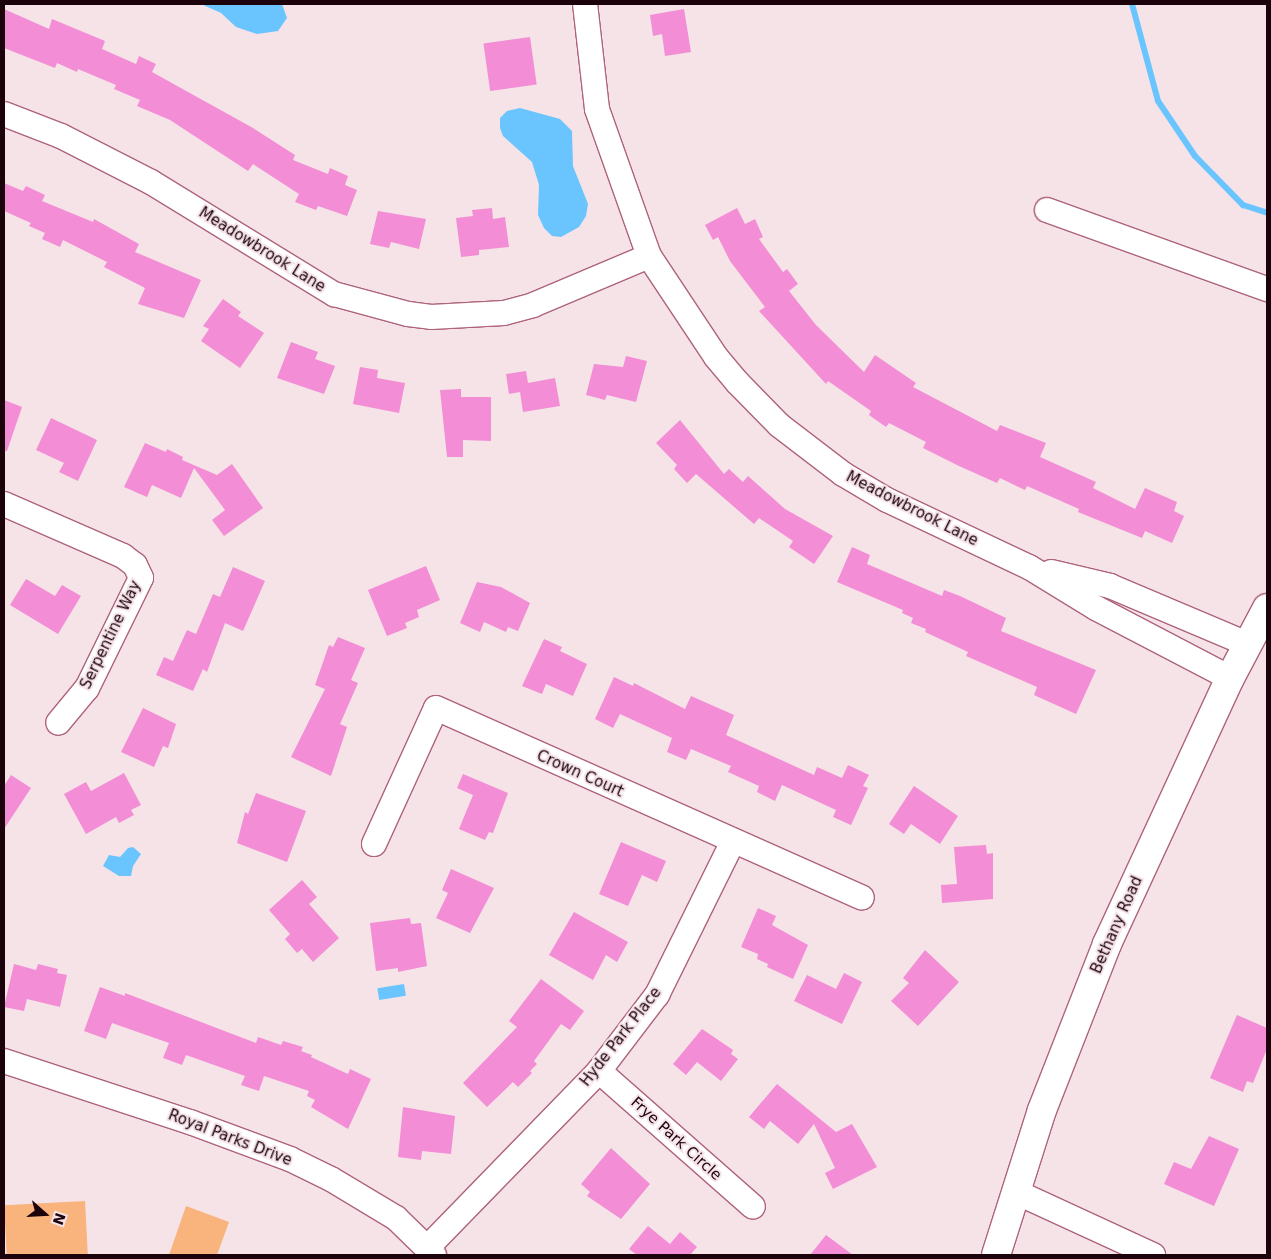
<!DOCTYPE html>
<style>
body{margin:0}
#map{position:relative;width:1271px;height:1259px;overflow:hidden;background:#f5e3e8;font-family:"DejaVu Sans",sans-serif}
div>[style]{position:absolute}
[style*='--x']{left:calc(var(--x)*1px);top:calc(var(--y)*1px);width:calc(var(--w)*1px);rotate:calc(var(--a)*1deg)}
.green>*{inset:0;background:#f9b37c;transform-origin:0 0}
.water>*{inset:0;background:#6ac5ff;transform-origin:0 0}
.stream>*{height:6px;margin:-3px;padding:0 3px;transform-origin:3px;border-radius:3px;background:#6ac5ff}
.building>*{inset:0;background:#f38dd5;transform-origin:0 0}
.roads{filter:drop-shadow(1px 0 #ae637d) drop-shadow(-1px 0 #ae637d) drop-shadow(0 1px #ae637d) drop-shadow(0 -1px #ae637d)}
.minor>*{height:24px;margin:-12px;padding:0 12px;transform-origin:12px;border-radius:12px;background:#fff}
.major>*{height:28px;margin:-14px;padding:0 14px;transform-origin:14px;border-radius:14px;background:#fff}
span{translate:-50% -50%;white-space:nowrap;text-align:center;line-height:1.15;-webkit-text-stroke:4px #f5e3e8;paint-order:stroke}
.street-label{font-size:15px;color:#1b020b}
.frame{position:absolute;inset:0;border:5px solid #1b020b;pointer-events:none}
.north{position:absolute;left:20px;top:1189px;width:50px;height:50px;-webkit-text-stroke:4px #f5e3e8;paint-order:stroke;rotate:109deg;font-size:14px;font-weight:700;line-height:20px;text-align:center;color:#1b020b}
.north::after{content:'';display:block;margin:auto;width:18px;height:22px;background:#1b020b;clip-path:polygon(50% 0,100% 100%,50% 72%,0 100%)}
</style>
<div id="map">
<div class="green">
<i style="left:85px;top:1201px;width:54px;height:81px;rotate:87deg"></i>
<i style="clip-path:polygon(186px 1206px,229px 1222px,217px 1255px,169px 1255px)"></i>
</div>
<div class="water">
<i style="clip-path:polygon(201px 4px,282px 4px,287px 18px,278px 31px,257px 34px,236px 27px,221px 13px)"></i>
<i style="clip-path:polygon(520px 108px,560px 119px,572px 131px,573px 166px,588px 204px,586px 216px,579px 227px,561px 237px,552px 236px,544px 228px,538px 215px,539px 185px,532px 162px,503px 136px,500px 128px,500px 118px,507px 111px)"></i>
<i style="clip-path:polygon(133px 847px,141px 854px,133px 866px,131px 876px,119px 876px,103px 866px,109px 855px,120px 857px,128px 848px)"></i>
<i style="left:404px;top:984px;width:12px;height:27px;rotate:81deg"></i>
</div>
<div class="stream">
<i style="--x:1132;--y:4;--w:100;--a:75"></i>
<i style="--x:1158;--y:101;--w:66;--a:56.1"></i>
<i style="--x:1195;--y:156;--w:69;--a:45.6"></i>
<i style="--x:1243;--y:205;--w:25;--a:18"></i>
</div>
<div class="building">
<i style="clip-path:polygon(4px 9px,49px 29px,52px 19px,105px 41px,102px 49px,136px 64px,139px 56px,156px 64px,152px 72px,253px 128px,295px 155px,293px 160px,328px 174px,330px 168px,348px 176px,345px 185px,357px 190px,347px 216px,318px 206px,316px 210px,295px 202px,299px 194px,253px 164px,248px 171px,170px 120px,137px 106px,140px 100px,114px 89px,116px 85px,78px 69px,77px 72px,57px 63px,55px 68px,4px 48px)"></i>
<i style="clip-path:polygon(684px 9px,691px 52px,665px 56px,662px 34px,653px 36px,650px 15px)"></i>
<i style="left:530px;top:37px;width:48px;height:47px;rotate:82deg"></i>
<i style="clip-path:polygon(4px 183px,23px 191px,26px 186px,45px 195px,42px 201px,93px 222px,94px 219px,139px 244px,135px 252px,201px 280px,184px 318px,138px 304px,145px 288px,104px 267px,107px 262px,63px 240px,60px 247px,42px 239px,45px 233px,29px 226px,31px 223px,4px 211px)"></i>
<i style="clip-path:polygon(492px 208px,493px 219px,505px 217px,509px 247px,479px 250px,479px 255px,461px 257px,456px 218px,473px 216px,472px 210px)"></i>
<i style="clip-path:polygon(737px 208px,745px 224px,755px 219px,763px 237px,759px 239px,783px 272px,787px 269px,798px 284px,789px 291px,816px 325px,864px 372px,875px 355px,916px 383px,913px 387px,997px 431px,1000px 425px,1046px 443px,1040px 457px,1096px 482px,1093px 488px,1135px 509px,1145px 488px,1177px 502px,1174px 511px,1184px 516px,1172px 543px,1145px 531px,1142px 538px,1078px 512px,1079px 509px,1027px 486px,1025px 490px,1000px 478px,997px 483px,959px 466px,923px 448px,926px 442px,889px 423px,886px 427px,869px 415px,871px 411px,828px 381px,826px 384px,759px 311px,765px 307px,730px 261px,718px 237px,713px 240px,705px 225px)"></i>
<i style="clip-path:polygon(378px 211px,426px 219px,419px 249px,391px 242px,389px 248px,370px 244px)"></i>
<i style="clip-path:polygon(223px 299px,241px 312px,238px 316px,264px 333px,240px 368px,201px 341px,209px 329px,203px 326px)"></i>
<i style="clip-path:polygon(291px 342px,318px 352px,315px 359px,335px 366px,324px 394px,277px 378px)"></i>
<i style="clip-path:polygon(626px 356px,647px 361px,636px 402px,607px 395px,605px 400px,586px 395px,594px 364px,623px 367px)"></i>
<i style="clip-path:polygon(360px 367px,378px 370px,377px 378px,405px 383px,399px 413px,353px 404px)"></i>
<i style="clip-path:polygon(526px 371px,528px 383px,555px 378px,560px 406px,523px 412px,520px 392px,509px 394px,506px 374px)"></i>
<i style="clip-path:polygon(461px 389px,461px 397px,491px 397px,491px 441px,463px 440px,463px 457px,447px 457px,440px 390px)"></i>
<i style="clip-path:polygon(4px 400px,22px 407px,7px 451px,4px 451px)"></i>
<i style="clip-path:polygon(51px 418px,97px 440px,78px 481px,59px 472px,64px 463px,36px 450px)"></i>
<i style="clip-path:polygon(680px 420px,724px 474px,729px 469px,743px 482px,748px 476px,785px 509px,833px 536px,814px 564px,789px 547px,793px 541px,759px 518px,754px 524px,696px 474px,687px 483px,674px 469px,677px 465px,656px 443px)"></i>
<i style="clip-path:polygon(145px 443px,166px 452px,167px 449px,183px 457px,182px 460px,217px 475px,232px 464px,263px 508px,224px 536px,212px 520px,225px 510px,194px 468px,181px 498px,152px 485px,147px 497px,124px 487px)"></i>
<i style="clip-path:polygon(852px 547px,870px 555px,867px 564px,942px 596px,944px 590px,960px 596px,1006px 618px,1001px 631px,1096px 670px,1076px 714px,1034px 695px,1037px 687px,966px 656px,968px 652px,925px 632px,926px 629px,911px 623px,913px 618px,902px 613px,903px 610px,837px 582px)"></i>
<i style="clip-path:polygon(426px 566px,440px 600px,417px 610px,419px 617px,405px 623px,407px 628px,387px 636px,368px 590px)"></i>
<i style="clip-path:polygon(233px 567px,265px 581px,243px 631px,225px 623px,207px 672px,203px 669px,193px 691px,156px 675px,164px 657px,173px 661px,187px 630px,196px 634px,213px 594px,220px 597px)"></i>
<i style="clip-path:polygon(26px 579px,55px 596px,62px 585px,81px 596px,58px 634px,10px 605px)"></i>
<i style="clip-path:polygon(477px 582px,501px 587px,530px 603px,518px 631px,508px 627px,506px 632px,484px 622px,480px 632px,460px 623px)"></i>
<i style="clip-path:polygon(338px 637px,365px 648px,351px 680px,358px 683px,340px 724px,347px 727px,331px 776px,291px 757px,325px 689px,315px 685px,329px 645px,333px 647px)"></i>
<i style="clip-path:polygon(544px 639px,562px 647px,560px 651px,587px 664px,573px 696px,546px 684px,542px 694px,522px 686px)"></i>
<i style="clip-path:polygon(614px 677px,633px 686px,634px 683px,685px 709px,691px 696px,734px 715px,726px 735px,814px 775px,817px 767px,842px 778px,848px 765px,869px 775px,863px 786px,868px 788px,851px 825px,833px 817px,836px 810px,782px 785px,775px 801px,757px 792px,759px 786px,728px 772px,731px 766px,691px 749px,686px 760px,667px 752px,672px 738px,620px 714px,613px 728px,595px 719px)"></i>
<i style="clip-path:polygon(143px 708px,176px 724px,168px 748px,163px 746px,154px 767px,121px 752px)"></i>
<i style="clip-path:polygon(124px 773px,141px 805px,131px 810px,134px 815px,119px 823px,116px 817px,86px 834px,64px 794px,86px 782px,91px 791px)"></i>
<i style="clip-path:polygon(463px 774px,508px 793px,493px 833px,489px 832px,485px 840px,459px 829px,473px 795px,457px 788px)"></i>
<i style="clip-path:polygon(11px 775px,31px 788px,4px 829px,4px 786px)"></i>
<i style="clip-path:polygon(914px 786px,958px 816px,940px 844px,911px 824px,904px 834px,889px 824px)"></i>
<i style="clip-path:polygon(256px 793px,306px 811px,287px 862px,237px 843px,245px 812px,248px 814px)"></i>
<i style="clip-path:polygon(621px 842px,666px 861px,657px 882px,642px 875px,628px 906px,599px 894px)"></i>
<i style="clip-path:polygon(986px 845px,987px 854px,993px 853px,993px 899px,942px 903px,941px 885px,957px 884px,954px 847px)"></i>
<i style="clip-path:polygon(451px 869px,494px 888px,470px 933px,436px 918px,448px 893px,442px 890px)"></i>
<i style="clip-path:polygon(302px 880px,317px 897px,309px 904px,339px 938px,313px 962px,302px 949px,297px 953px,285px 939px,290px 934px,269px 910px)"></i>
<i style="clip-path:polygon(758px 908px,776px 916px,772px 925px,808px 945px,793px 979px,767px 967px,768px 964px,757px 959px,758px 954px,741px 947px)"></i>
<i style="clip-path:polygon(574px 912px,628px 942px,617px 962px,606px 955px,593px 980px,549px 955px)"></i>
<i style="clip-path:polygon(410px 918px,411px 924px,421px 923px,427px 966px,398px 972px,398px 968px,376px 971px,370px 923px)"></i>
<i style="clip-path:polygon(925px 950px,959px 982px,918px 1026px,891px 1001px,909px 983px,903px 978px)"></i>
<i style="clip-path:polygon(14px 964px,36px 970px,38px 964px,58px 969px,57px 973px,67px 975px,60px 1007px,27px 999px,24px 1011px,4px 1007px)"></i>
<i style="clip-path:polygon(844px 973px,862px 982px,842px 1024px,794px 1001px,807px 975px,836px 989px)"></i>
<i style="clip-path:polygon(541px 979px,584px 1011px,570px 1030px,561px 1024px,534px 1061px,537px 1064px,530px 1071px,532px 1073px,518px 1087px,513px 1082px,487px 1107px,463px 1083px,517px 1027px,509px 1021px)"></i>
<i style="clip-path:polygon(100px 987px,125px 996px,125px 993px,256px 1043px,258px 1037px,281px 1045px,283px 1041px,303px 1047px,301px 1051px,312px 1055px,311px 1057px,348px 1074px,350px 1069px,371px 1079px,348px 1129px,311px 1107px,315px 1100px,307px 1096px,309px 1091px,264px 1076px,259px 1091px,241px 1085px,245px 1076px,186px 1055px,182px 1065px,163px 1058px,169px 1043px,112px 1023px,106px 1039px,84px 1031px)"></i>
<i style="clip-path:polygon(1237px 1015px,1267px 1028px,1267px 1049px,1253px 1083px,1247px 1081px,1243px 1092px,1210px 1078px)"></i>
<i style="clip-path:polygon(702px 1029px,733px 1050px,731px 1054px,738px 1059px,721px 1081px,697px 1062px,686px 1075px,673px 1064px)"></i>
<i style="clip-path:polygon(777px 1084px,836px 1132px,852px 1124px,877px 1167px,833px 1189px,825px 1173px,835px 1168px,814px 1124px,798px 1144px,770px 1121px,764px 1129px,749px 1117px)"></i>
<i style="clip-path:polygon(403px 1107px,455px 1116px,451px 1154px,422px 1151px,421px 1160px,398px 1157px)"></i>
<i style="clip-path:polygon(1209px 1136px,1239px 1149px,1214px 1206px,1164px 1184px,1174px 1162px,1191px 1169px)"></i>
<i style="clip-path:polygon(611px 1148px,650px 1184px,621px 1219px,587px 1196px,590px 1192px,581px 1184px)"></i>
<i style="clip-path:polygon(648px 1226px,670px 1244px,680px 1232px,697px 1247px,690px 1255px,637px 1255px,629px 1249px)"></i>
<i style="clip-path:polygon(826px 1235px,853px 1255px,810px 1255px)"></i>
</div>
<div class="roads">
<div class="minor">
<i style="--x:4;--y:114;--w:61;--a:21.1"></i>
<i style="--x:61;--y:136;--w:101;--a:27.1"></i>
<i style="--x:151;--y:182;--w:215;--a:31.5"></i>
<i style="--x:334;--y:294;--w:77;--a:15.1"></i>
<i style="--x:408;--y:314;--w:23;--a:7"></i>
<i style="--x:431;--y:317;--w:73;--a:-3.1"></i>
<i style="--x:504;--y:313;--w:30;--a:-15"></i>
<i style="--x:533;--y:305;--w:126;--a:-22.9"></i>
<i style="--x:649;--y:256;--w:156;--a:-109.5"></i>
<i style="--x:597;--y:109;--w:106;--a:-96.5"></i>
<i style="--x:1047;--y:210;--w:234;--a:19.8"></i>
<i style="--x:649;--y:256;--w:121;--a:56.4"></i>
<i style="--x:716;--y:357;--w:33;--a:50"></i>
<i style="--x:737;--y:382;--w:60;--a:45.7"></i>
<i style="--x:779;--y:425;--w:81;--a:37.4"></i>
<i style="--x:843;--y:474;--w:51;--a:30.6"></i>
<i style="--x:887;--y:500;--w:157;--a:25.3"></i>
<i style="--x:1029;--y:567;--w:79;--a:31.5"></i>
<i style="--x:1096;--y:608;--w:151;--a:27.6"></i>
<i style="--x:4;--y:504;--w:130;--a:23.6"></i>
<i style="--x:123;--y:556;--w:15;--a:37"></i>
<i style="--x:135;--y:565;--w:14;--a:65"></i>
<i style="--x:141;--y:578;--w:123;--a:116.1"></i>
<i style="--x:87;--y:688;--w:45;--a:129.6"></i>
<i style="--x:1051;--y:572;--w:61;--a:13.3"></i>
<i style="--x:1110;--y:586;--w:149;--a:22.9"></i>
<i style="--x:374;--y:844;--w:149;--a:-65.5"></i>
<i style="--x:436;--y:708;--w:466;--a:24"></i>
<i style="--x:4;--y:1061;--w:196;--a:18.2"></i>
<i style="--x:190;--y:1122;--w:107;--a:20.3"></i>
<i style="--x:290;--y:1159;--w:46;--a:26"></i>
<i style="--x:331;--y:1179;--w:76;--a:31"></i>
<i style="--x:396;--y:1218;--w:53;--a:44.2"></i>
<i style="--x:599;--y:1071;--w:205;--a:41.4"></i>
<i style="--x:1016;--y:1192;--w:151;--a:24.7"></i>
<i style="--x:428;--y:1247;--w:245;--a:-45.8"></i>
<i style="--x:599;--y:1071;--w:96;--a:-52.7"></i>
<i style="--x:657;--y:995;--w:169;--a:-63.7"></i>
</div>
<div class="major">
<i style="--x:996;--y:1255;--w:152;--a:-72.4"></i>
<i style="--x:1042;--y:1110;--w:178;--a:-68.6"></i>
<i style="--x:1107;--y:944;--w:293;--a:-65.2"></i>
<i style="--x:1230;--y:678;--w:79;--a:-62.1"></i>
</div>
</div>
<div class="street-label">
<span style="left:262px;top:250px;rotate:32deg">Meadowbrook Lane</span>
<span style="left:912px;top:509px;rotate:27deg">Meadowbrook Lane</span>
<span style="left:111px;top:635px;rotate:-64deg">Serpentine Way</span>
<span style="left:580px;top:774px;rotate:24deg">Crown Court</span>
<span style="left:1117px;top:925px;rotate:-66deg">Bethany Road</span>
<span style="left:621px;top:1037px;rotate:-52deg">Hyde Park Place</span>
<span style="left:230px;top:1138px;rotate:21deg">Royal Parks Drive</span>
<span style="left:676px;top:1139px;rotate:42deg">Frye Park Circle</span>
</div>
<div class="frame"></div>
<div class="north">N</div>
</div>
